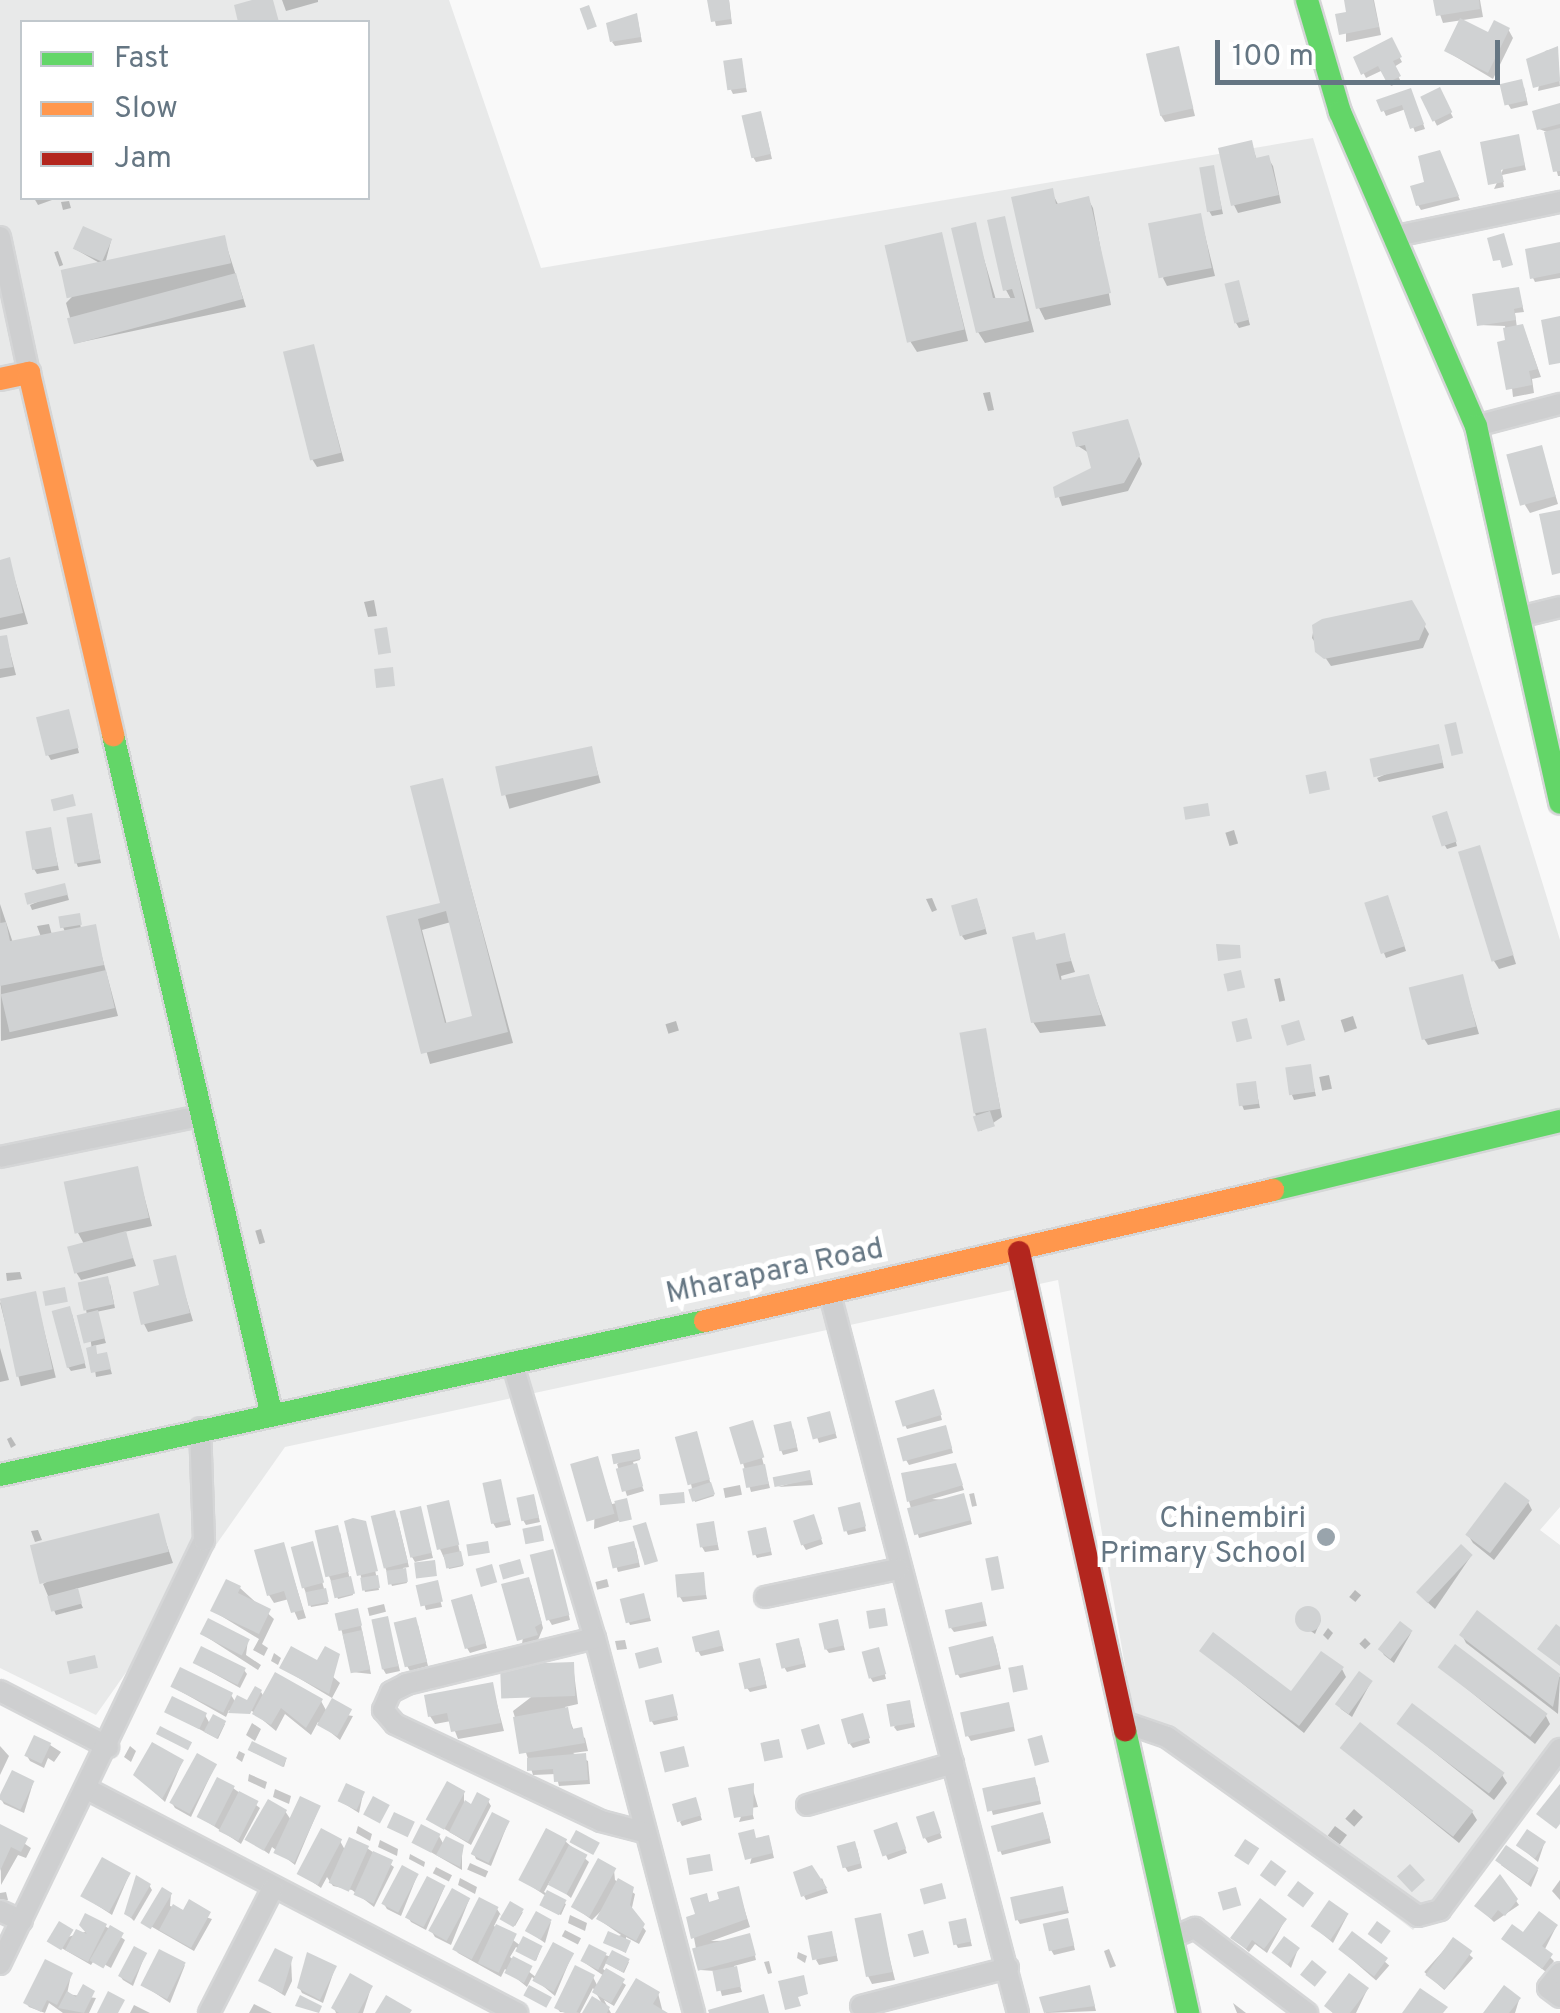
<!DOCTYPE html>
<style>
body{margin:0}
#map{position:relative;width:1560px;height:2013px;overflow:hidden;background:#f9f9f9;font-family:Overpass,sans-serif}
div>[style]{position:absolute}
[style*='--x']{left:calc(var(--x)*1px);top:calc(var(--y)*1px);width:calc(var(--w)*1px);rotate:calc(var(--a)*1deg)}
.built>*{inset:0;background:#e8e9e9}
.shadow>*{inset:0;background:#0003;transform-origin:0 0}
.building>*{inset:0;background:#d0d2d3;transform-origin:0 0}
.round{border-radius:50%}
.roads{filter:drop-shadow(2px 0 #d5d6d7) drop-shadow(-2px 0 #d5d6d7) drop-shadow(0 2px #d5d6d7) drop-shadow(0 -2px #d5d6d7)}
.street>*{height:20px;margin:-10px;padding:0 10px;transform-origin:10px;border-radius:10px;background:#cecfd0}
.fast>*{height:22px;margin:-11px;padding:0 11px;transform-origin:11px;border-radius:11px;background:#63d668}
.slow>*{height:22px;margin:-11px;padding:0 11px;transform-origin:11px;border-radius:11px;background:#ff974d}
.jam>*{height:22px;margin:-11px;padding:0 11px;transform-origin:11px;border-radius:11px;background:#b3261e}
.dots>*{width:28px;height:28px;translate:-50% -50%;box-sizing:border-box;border:5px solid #fff;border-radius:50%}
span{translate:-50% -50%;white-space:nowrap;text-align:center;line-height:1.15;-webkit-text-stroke:10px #fff;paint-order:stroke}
.street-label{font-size:30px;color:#657683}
.poi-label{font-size:30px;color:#657683}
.right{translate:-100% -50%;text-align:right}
.legend{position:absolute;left:20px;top:20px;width:350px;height:180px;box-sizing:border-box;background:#fff;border:2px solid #c1c8cd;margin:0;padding:12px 18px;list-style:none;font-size:30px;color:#657683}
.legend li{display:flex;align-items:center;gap:20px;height:50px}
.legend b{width:50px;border:2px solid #c1c8cd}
.scale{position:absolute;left:1215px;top:40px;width:285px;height:45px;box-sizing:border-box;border:5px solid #657683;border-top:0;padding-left:12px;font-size:30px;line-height:35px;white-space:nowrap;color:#657683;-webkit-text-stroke:8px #fff;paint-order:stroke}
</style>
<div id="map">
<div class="built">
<i style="clip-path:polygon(evenodd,0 0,449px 0,541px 268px,1313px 138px,1560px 940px,1560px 1507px,1540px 1530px,1560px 1545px,1560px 1752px,1413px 1930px,1133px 1712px,1058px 1280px,285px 1447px,96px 1715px,0 1668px,0 0,22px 22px,368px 22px,368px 198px,22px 198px,22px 22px)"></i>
</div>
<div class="shadow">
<i style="clip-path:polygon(282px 0,318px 0,318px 2px,286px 11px)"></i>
<i style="clip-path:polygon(710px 0,729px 0,732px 24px,716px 26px)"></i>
<i style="clip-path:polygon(1346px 0,1374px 0,1381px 35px,1346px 42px)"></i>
<i style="clip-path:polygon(1435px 0,1480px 0,1483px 17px,1443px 23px)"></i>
<i style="clip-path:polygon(638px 21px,642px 42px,615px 46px,612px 42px)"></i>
<i style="clip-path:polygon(1508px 29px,1513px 38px,1493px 79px,1446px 51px)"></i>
<i style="clip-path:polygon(1391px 41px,1402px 62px,1394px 67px,1401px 82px,1391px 86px,1383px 70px,1366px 78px,1356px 58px)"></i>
<i style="clip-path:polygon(1557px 48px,1560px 86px,1538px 91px,1545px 51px)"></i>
<i style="clip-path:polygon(1178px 49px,1195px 116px,1165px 122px,1160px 114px)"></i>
<i style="clip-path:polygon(740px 61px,747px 92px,733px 94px,731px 90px)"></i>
<i style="clip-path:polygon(1524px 87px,1528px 105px,1511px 109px,1508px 104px)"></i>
<i style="left:1439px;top:90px;width:31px;height:18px;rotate:63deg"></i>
<i style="clip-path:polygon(1413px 96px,1425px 129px,1415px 132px,1406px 109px,1386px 116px,1380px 102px)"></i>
<i style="clip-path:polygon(1560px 106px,1560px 176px,1558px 176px,1547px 132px,1539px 129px)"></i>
<i style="clip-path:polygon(762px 118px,772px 159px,756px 162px,753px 157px)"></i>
<i style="clip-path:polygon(1518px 137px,1526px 170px,1502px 175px,1504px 187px,1494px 189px)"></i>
<i style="clip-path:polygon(1251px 143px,1257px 160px,1268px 158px,1273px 166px,1281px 203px,1238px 213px,1234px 205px)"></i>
<i style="clip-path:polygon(1442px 158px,1460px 200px,1421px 210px,1418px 205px)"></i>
<i style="clip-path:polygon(1213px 168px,1223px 214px,1212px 216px,1209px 211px)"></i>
<i style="clip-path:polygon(1051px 191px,1059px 206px,1088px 199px,1093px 208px,1111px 305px,1045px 320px,1039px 308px,1014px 199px)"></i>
<i style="clip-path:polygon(34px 198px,51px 198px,52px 200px,38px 205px)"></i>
<i style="clip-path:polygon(69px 201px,71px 208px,63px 210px,61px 202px)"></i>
<i style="clip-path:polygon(1200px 215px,1215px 276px,1167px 286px,1163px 278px)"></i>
<i style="clip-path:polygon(1004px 219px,1034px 332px,985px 343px,978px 332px,974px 225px,996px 300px,1012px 301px,1006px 290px)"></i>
<i style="clip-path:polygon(941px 234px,968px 341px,917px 352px,910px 341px)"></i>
<i style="clip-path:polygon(224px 238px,246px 307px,77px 343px,66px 303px,103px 265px,75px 249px,111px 241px,105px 264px)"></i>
<i style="clip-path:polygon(1560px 245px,1560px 278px,1535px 282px,1533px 278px)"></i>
<i style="left:58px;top:251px;width:15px;height:4px;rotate:70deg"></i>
<i style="clip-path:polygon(1240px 287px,1250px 325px,1239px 328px,1236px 323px)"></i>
<i style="clip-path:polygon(1518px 289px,1524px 312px,1515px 313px,1517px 328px,1526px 335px,1541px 377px,1532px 379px,1534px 393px,1513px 397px,1505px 326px,1479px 325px)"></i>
<i style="clip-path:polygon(313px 347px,344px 461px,317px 467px,312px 459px)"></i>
<i style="clip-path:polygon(983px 393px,990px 392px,994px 410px,988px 411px)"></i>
<i style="clip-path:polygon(1127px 422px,1142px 464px,1128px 491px,1062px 506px,1056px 488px,1094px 470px,1089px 453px,1078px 446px)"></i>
<i style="clip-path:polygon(1541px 448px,1558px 504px,1530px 513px,1525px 505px)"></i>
<i style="clip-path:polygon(9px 560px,28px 624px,0 630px,0 563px)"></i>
<i style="clip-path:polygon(374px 600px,377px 616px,368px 617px,364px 602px)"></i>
<i style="clip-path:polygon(1411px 603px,1429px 634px,1423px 648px,1331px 666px,1312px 638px,1314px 627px)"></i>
<i style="clip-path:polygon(6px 637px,16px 675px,0 678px,0 638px)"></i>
<i style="clip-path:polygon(70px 716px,79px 753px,51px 760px,48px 755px)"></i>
<i style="left:591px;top:749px;width:35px;height:95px;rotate:74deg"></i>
<i style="clip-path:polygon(1440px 751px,1444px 768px,1379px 782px,1377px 778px)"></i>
<i style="clip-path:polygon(evenodd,442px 781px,513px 1043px,430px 1064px,389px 918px,443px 904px,442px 781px,451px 922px,475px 1018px,447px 1025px,422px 930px,451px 922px)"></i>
<i style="clip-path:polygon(91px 815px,101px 863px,78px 867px,76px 862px)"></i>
<i style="clip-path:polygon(1449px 819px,1457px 846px,1447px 849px,1444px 844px)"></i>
<i style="clip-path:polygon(50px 830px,59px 870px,37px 874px,34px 869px)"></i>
<i style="left:1234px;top:830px;width:14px;height:9px;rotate:73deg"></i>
<i style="clip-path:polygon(1479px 848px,1516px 964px,1499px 969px,1494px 961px)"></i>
<i style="clip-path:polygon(66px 890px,69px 900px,32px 910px,30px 905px)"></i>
<i style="clip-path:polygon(932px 898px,937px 910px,932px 912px,926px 899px)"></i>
<i style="clip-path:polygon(1390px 903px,1406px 951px,1386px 958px,1384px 953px)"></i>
<i style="clip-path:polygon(0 904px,13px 943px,41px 937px,37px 926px,49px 924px,52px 935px,65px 932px,63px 927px,79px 917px,81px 929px,94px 927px,118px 1016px,1px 1041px)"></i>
<i style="clip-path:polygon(979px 906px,987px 934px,965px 940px,962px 936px)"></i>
<i style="clip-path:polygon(1063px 936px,1075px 972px,1061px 976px,1062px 982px,1088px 977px,1106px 1026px,1040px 1033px,1033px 1022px,1037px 942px)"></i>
<i style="clip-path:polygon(1462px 977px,1479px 1034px,1428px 1045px,1423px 1037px)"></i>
<i style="left:1280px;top:978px;width:23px;height:6px;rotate:77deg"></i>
<i style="left:1353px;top:1016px;width:13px;height:13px;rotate:72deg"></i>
<i style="left:676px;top:1021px;width:10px;height:11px;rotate:73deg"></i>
<i style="clip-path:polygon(985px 1031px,1002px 1117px,981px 1131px,975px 1113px)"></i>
<i style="clip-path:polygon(1309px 1067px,1316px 1096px,1294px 1100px,1292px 1095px)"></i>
<i style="left:1329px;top:1075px;width:14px;height:10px;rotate:78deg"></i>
<i style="clip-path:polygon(1255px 1084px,1260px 1108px,1244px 1110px,1242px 1105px)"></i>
<i style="clip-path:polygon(137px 1169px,152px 1226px,124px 1232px,136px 1266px,81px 1280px,76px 1272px,84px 1244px,78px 1233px)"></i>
<i style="left:261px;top:1229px;width:14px;height:6px;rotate:73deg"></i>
<i style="clip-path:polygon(174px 1258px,193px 1321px,148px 1332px,144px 1324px)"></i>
<i style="clip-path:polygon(6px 1273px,20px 1272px,22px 1279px,7px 1281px)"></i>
<i style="clip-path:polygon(110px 1284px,115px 1308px,96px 1312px,106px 1343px,93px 1346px,98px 1356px,106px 1355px,112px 1374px,96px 1377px,86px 1309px)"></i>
<i style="left:35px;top:1294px;width:86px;height:36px;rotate:76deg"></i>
<i style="clip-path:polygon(72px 1314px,86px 1368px,71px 1371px,68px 1367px)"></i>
<i style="clip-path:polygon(0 1348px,9px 1380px,0 1382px)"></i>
<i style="clip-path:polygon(936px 1397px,942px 1420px,907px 1429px,905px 1425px)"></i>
<i style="clip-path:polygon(811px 1419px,831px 1419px,837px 1438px,819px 1443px)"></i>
<i style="clip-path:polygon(754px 1428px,770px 1488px,751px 1492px,743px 1463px)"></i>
<i style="clip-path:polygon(793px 1428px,798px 1451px,783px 1455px,781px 1450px)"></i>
<i style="clip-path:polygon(947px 1433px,953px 1453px,909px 1465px,906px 1460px)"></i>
<i style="clip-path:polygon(11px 1437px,16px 1445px,11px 1448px,7px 1439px)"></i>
<i style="clip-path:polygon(698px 1438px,714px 1496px,695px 1502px,691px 1484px)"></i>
<i style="clip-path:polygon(638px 1451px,640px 1460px,633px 1462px,644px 1491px,627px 1496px,617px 1464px)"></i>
<i style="clip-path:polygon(597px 1459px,612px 1504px,626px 1501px,630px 1517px,594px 1529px)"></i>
<i style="clip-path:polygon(957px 1470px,964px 1490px,932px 1499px,965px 1501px,972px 1524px,919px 1538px,909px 1501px)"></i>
<i style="clip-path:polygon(811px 1477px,813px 1485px,778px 1487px)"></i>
<i style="clip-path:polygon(500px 1481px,511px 1525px,496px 1528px,493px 1523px)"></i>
<i style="left:740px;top:1485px;width:10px;height:17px;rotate:79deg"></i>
<i style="left:974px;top:1493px;width:13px;height:5px;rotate:77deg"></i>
<i style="clip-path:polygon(535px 1502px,540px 1522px,526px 1525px,523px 1520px)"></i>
<i style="clip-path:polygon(1528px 1502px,1532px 1510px,1494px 1560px,1473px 1543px,1468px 1535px)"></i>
<i style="clip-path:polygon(450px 1508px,463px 1566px,449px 1569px,440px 1549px)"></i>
<i style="clip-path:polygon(420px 1509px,433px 1558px,415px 1562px,412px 1557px)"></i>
<i style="clip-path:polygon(862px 1510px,866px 1531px,848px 1535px,846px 1530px)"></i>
<i style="clip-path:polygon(157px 1516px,173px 1563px,75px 1589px,83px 1608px,56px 1615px,43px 1584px)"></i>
<i style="clip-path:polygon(397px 1517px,409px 1567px,403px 1568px,407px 1583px,392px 1586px,385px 1567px)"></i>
<i style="clip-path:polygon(815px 1522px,823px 1544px,806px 1550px,803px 1545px)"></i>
<i style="clip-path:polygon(347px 1523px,367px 1529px,379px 1590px,365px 1592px)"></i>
<i style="clip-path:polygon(713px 1524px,719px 1550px,705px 1552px,702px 1547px)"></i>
<i style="clip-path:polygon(38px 1530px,42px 1540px,35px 1542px,31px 1531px)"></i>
<i style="clip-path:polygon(340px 1532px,353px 1595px,338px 1599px,329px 1576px)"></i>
<i style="clip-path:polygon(767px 1535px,772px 1555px,757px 1558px,755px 1554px)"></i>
<i style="clip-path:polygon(312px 1543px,328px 1604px,311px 1607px,304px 1588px)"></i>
<i style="clip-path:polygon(283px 1544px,306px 1618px,298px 1620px,289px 1599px,274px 1603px,269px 1595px)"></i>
<i style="clip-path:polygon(636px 1548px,640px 1567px,618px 1572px,611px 1549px)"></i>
<i style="clip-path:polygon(554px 1556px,570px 1620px,552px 1625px,549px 1620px)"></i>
<i style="clip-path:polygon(1471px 1556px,1435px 1609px,1425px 1600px,1422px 1596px)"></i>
<i style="clip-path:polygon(702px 1575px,707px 1599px,683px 1602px,680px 1597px)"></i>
<i style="left:607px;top:1579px;width:8px;height:12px;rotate:76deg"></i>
<i style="clip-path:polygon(531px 1584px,543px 1628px,538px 1640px,522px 1644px)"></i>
<i style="clip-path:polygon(436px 1585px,442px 1607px,426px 1610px,419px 1587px)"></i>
<i style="clip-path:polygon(240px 1588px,274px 1619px,262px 1644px,268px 1648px,264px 1656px,253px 1650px,259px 1639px,213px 1611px)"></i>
<i style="left:1355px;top:1590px;width:8px;height:9px;rotate:40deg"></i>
<i style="clip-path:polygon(643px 1596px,651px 1621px,630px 1625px,628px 1620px)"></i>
<i style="clip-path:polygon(474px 1601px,487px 1648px,470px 1653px,467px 1648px)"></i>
<i style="left:384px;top:1604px;width:8px;height:17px;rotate:76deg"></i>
<i style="clip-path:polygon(981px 1605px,987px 1626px,954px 1632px,951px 1628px)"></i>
<i style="clip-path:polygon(1306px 1610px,1321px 1620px,1315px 1634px,1299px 1623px)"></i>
<i style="clip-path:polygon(1478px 1614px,1560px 1677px,1558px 1714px,1466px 1643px,1462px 1635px)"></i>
<i style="clip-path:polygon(338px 1616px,359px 1616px,371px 1674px,352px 1672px)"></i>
<i style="clip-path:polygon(387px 1619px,400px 1671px,386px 1674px,383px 1669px)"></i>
<i style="clip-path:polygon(837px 1621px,845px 1650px,829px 1653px,826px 1649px)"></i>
<i style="clip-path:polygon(418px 1625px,428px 1666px,410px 1671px,407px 1666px)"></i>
<i style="clip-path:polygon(1328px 1628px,1333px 1633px,1328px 1640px,1323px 1635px)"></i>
<i style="clip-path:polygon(1411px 1633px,1394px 1663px,1384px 1655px,1381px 1650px)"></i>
<i style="clip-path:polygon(202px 1634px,248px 1640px,246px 1655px,261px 1665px,258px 1670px)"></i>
<i style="clip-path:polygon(720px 1637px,724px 1651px,701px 1656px,698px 1651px)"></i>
<i style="left:1365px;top:1638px;width:8px;height:8px;rotate:45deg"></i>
<i style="clip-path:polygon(625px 1640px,627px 1649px,617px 1650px,615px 1641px)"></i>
<i style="clip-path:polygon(995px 1643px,1001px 1669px,960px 1678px,957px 1673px)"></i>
<i style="clip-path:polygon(801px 1646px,806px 1667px,787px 1672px,784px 1667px)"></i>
<i style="clip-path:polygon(1202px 1651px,1292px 1695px,1342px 1669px,1346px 1677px,1304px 1733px)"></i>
<i style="clip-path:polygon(274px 1653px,281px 1658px,278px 1665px,271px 1661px)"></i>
<i style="clip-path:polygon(880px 1655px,886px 1679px,873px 1682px,870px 1677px)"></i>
<i style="clip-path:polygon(338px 1656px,332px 1676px,340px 1683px,332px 1698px,282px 1668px)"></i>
<i style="clip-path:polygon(195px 1663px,244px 1670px,247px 1674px,240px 1688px)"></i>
<i style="clip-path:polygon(573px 1665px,578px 1704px,565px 1707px,574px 1731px,585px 1738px,588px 1751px,573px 1753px,588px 1761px,590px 1784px,559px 1786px,556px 1774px,533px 1775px,513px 1711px)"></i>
<i style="clip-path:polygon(762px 1666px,767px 1688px,750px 1692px,747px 1688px)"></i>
<i style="clip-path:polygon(1440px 1667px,1546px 1716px,1550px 1724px,1535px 1744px)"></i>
<i style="clip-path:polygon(1371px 1682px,1352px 1717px,1341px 1709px,1338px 1704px)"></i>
<i style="clip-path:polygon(492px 1685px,504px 1731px,458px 1739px,451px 1721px,435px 1724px,430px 1716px)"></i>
<i style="clip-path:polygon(173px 1687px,231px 1695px,236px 1703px,248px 1703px,261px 1692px,264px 1697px,321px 1701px,327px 1712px,353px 1716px,340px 1740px,318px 1722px,311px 1735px,285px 1714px,276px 1731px,252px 1711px,229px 1710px,226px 1717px)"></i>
<i style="clip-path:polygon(674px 1702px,678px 1720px,654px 1725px,651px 1720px)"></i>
<i style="clip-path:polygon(911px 1708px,915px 1727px,897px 1731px,894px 1727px)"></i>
<i style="clip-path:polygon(1010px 1710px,1015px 1731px,971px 1741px,968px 1736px)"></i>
<i style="clip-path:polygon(167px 1712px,205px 1715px,210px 1724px,225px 1724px,218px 1739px)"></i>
<i style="clip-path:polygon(864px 1721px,870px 1743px,853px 1748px,850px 1744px)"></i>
<i style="clip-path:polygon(252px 1723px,261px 1729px,253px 1745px,286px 1760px,284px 1767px,251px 1751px,250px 1750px,255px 1741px,246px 1735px)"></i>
<i style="clip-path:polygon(1399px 1724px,1502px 1775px,1507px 1783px,1494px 1800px)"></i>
<i style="clip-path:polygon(50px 1745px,61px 1752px,54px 1762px,48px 1758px,44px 1768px,30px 1761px,27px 1756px)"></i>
<i style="clip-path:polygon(0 1746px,9px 1756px,0 1775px)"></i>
<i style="clip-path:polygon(130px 1746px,136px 1751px,131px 1762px,124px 1757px)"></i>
<i style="clip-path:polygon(1343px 1749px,1472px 1812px,1477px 1820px,1459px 1843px)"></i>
<i style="clip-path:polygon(239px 1751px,245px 1754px,242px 1762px,236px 1758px)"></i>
<i style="clip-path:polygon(182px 1762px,165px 1802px,136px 1775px)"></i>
<i style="clip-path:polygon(215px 1766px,191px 1817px,175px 1808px,172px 1803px)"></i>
<i style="clip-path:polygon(249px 1774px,267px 1782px,265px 1789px,248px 1781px)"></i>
<i style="clip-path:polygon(33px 1783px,24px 1813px,4px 1804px,1px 1799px)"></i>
<i style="clip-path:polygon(1037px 1785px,1041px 1804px,993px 1815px,986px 1791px)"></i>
<i style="clip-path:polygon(752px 1786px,758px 1807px,751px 1808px,754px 1819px,739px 1822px)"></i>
<i style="clip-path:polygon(233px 1788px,260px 1808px,241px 1844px,200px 1817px)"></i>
<i style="clip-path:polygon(275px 1789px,291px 1796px,289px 1804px,273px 1797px)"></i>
<i style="clip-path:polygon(464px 1793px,464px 1803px,473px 1807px,488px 1801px,491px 1806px,471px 1845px,428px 1819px)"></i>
<i style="clip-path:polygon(363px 1794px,359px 1813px,340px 1801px)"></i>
<i style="clip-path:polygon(697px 1805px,702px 1820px,682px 1826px,680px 1822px)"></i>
<i style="clip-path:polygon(319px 1808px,295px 1865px,272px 1847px,269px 1854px,249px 1840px,285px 1811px,291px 1820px)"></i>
<i style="left:1354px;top:1809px;width:12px;height:13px;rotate:42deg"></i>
<i style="clip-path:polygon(935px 1819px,942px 1838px,928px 1843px,925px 1838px)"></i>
<i style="clip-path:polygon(1045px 1820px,1051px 1843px,1002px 1855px,1000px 1850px)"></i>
<i style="clip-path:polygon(508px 1823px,491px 1866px,476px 1859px,474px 1854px)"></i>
<i style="clip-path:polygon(358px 1826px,372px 1834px,370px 1841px,356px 1833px)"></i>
<i style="left:1335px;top:1826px;width:15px;height:12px;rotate:37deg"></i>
<i style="clip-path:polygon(0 1827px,31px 1848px,26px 1858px,18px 1855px,1px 1885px)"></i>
<i style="clip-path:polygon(898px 1830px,907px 1853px,888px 1860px,886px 1855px)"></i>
<i style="clip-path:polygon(439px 1836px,444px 1845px,462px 1847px,462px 1870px,415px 1843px)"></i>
<i style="clip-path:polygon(380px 1840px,398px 1849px,397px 1856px,378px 1847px)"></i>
<i style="clip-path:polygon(340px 1841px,345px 1850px,367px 1848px,394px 1867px,374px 1907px,352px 1890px,333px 1886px,327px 1877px,321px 1888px,300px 1873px)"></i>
<i style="clip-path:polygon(565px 1841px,589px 1862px,571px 1898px,550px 1881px,544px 1892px,566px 1904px,561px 1915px,543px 1907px,546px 1896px,522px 1880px)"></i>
<i style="clip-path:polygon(756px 1841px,770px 1842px,774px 1858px,750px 1864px)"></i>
<i style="clip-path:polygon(1544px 1844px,1538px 1862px,1519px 1846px)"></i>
<i style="clip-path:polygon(857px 1848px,862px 1868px,848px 1872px,845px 1867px)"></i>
<i style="clip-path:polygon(1507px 1848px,1538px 1870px,1531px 1887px,1501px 1865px)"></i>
<i style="clip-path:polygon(410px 1854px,425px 1862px,424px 1867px,409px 1859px)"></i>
<i style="left:470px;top:1863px;width:20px;height:7px;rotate:24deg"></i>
<i style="left:436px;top:1867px;width:18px;height:7px;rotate:27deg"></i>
<i style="clip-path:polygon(614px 1870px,615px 1880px,635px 1894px,631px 1912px,646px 1931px,639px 1944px,626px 1937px,626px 1953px,605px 1942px,621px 1935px,598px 1919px,606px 1906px,592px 1920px,574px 1907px)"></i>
<i style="clip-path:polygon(129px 1875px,112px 1915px,83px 1896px)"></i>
<i style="clip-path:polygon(417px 1876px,401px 1916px,387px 1909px,384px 1904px)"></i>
<i style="clip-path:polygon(460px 1878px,477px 1887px,475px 1894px,458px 1885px)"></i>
<i style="clip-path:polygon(822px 1878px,828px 1893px,806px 1900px,804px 1896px)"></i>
<i style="clip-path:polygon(1500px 1878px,1519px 1905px,1494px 1922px,1477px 1906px)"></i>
<i style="clip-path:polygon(1560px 1880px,1560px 1900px,1552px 1891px)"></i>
<i style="clip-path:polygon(149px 1885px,152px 1890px,134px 1921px,127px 1914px)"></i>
<i style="clip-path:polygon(444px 1888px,426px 1930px,411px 1922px,408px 1917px)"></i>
<i style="clip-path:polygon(738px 1889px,750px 1927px,711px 1941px,751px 1940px,756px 1960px,734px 1966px,742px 1992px,722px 1996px,715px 1971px,700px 1970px,694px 1938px,706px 1896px,710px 1904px)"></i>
<i style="clip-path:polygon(1062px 1889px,1069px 1913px,1020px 1924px,1017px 1919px)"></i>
<i style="clip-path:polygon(6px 1892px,8px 1900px,0 1902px,0 1893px)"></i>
<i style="clip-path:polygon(171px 1894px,170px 1906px,212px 1919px,194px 1951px,147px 1924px)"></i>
<i style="clip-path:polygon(469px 1900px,451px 1945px,435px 1937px,432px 1932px)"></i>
<i style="clip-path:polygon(497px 1909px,503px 1918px,523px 1912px,515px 1926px,504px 1920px,500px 1914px,494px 1926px,521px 1946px,541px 1948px,536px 1961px,516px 1947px,510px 1957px,537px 1978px,572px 1955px,555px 1996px,532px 1977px,527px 1987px,505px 1969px,501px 1977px,458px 1953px,455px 1949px)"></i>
<i style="clip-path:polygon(570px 1915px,587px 1923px,585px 1931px,568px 1923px)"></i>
<i style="clip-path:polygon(879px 1916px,895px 1980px,872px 1984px,868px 1976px)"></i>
<i style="clip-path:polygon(1347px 1916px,1333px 1943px,1313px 1926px)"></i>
<i style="clip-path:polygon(1285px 1920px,1267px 1953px,1255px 1944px,1249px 1952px,1233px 1938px)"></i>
<i style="clip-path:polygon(965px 1921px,972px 1946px,958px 1948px,956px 1944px)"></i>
<i style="clip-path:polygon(551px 1922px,545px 1943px,528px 1931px)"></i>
<i style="clip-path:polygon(1069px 1925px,1075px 1950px,1054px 1955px,1051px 1950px)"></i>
<i style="clip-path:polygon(105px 1926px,125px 1940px,111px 1968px,95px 1959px,91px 1965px,51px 1942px)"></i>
<i style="clip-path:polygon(1556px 1927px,1544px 1951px,1554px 1961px,1546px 1972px,1504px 1939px)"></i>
<i style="left:565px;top:1930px;width:18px;height:7px;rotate:27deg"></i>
<i style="left:1353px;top:1934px;width:48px;height:20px;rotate:41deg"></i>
<i style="clip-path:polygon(833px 1939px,838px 1961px,819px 1965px,816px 1960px)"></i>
<i style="left:1453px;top:1940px;width:27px;height:43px;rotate:42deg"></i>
<i style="clip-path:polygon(1109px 1949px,1116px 1966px,1110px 1968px,1104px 1951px)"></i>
<i style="clip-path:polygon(1298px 1949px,1291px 1968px,1274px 1953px)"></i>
<i style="clip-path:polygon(798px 1952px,807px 1956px,805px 1963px,797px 1958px)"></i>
<i style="clip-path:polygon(145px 1955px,133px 1986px,123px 1980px,120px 1976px)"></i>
<i style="clip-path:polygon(605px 1955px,629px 1962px,624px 1973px,606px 1963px,603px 1969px,626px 1985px,614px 2006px,604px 2000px,611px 2013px,585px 2013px,603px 2005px,593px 1988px,580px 2013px,560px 2012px,557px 2008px,593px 1977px,598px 1987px,604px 1976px,582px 1961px)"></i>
<i style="clip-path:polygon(291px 1959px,292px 1981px,285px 1996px,261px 1981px)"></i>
<i style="clip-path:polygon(769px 1961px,772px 1973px,768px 1974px,764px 1962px)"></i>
<i style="clip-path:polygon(185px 1965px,170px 2003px,143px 1985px)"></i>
<i style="clip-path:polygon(335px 1968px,323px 2003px,302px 1993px,299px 1987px)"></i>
<i style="clip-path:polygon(71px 1975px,67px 1994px,96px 1998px,89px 2013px,63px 2013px,49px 2003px,45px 2013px,29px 2007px,26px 2003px)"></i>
<i style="clip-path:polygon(371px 1988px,363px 2013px,336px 2013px,334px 2008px)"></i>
<i style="clip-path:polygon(1367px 1990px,1356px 2013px,1333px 2013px,1327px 2006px)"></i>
<i style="clip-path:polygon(1091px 1992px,1096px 2011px,1046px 2013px,1042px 1998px)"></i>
<i style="clip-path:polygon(658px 1993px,663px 2013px,618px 2013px)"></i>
<i style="clip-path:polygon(1519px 2000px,1515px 2013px,1486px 2013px)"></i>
<i style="clip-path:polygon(1233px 2003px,1246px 2013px,1237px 2013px)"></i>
<i style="clip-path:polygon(254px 2004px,272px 2013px,249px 2013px)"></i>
<i style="clip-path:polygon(134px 2005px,150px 2013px,130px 2013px)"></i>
</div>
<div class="building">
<i style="clip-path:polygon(252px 0,273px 0,279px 22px,238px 22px,234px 5px)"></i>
<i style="clip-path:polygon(707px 0,729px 0,731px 19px,711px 22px)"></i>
<i style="clip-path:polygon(1344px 0,1373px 0,1379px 27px,1339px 35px,1335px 14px,1346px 12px)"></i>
<i style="clip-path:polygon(1433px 0,1479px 0,1480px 9px,1436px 16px)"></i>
<i style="left:589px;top:5px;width:23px;height:10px;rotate:70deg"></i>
<i style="clip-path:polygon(637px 13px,641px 37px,610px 42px,606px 23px)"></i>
<i style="clip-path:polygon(1460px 18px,1488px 32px,1494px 20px,1510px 28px,1488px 73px,1444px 51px)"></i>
<i style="clip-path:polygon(1392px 37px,1402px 57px,1393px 61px,1401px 76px,1387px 83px,1378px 66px,1361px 75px,1353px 57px)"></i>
<i style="left:1179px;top:46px;width:64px;height:34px;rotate:77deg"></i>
<i style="clip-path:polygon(1558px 46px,1560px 81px,1533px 88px,1526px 59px)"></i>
<i style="left:742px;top:58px;width:30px;height:19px;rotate:82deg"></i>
<i style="left:1522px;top:79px;width:22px;height:23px;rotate:77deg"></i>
<i style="left:1440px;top:87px;width:28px;height:22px;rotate:64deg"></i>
<i style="clip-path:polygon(1411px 88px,1424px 124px,1410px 129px,1402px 105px,1381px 112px,1376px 100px)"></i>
<i style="clip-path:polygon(1560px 103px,1560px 124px,1537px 130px,1532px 111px)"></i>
<i style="left:761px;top:111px;width:44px;height:20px;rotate:77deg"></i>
<i style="clip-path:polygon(1560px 128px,1560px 171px,1553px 172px,1544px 132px)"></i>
<i style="clip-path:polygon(1519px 134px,1525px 165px,1501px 170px,1504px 182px,1488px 185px,1480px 142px)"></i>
<i style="clip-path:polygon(1252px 140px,1256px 158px,1269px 155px,1279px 195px,1231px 206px,1218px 148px)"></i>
<i style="clip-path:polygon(1440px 150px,1459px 196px,1416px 206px,1410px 186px,1424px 182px,1418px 156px)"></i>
<i style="left:1214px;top:165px;width:45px;height:15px;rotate:80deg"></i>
<i style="clip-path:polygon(1053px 188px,1056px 204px,1089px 196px,1111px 293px,1036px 309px,1011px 197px)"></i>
<i style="left:1201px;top:213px;width:56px;height:54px;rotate:79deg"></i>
<i style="clip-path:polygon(1005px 216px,1029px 321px,976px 333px,951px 228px,976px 222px,993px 298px,1015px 298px,1012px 289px,1003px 291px,987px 220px)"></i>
<i style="left:83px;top:226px;width:32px;height:25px;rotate:24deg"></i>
<i style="left:942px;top:232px;width:100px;height:59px;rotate:77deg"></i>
<i style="clip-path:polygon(1504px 233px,1513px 265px,1502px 268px,1500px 260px,1493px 261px,1487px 238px)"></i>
<i style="left:225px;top:235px;width:29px;height:168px;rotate:78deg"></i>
<i style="clip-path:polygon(1560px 242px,1560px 273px,1530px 279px,1525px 249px)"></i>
<i style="left:236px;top:273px;width:27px;height:175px;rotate:75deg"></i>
<i style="left:1239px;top:280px;width:41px;height:15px;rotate:76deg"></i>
<i style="clip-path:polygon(1519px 287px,1523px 307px,1514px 309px,1516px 320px,1477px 326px,1472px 294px)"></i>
<i style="clip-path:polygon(1560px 316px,1560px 363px,1549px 365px,1541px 320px)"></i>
<i style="clip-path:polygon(1523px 324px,1538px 369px,1529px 371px,1532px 385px,1506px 390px,1497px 342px,1505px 340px,1503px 328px)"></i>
<i style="left:314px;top:344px;width:112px;height:32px;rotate:76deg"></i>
<i style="clip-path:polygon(1128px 419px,1140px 455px,1124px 483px,1055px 498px,1053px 487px,1091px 468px,1085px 445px,1076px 447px,1072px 432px)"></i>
<i style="left:1542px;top:445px;width:53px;height:37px;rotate:75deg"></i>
<i style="clip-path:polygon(1560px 510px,1560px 573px,1552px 575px,1539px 514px)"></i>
<i style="clip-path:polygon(10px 557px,23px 613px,0 618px,0 560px)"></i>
<i style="clip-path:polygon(1412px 600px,1426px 624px,1419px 640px,1324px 659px,1315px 652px,1312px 625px,1322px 619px)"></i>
<i style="left:387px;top:627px;width:26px;height:13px;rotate:81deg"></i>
<i style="clip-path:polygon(7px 635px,13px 667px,0 669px,0 636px)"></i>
<i style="left:393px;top:667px;width:19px;height:19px;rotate:84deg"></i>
<i style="left:69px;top:709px;width:40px;height:34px;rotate:76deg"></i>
<i style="left:1456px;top:722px;width:32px;height:12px;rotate:77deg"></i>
<i style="left:1439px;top:744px;width:19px;height:71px;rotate:78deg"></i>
<i style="left:592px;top:746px;width:30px;height:99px;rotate:78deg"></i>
<i style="left:1326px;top:771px;width:19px;height:21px;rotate:78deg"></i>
<i style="clip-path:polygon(evenodd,443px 778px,508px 1032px,421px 1054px,386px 916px,440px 903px,410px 786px,443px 778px,446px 911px,472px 1016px,445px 1023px,418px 919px,446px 911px)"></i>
<i style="left:73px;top:794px;width:12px;height:23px;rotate:76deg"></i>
<i style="left:1208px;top:803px;width:13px;height:25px;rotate:81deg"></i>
<i style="left:1447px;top:811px;width:32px;height:16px;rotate:72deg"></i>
<i style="left:92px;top:813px;width:47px;height:26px;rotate:80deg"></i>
<i style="left:51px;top:827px;width:39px;height:26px;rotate:80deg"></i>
<i style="left:1480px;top:845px;width:115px;height:23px;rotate:73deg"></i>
<i style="left:65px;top:883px;width:12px;height:42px;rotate:76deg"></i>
<i style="left:1388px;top:895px;width:54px;height:25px;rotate:72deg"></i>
<i style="left:977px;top:898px;width:32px;height:27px;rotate:74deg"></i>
<i style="left:80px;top:913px;width:12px;height:22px;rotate:81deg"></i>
<i style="clip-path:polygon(6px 922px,10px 941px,96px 924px,104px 965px,0 986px,0 923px)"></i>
<i style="clip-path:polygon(1034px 932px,1036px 940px,1065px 933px,1071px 961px,1056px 964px,1060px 980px,1089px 974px,1101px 1015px,1031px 1023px,1012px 937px)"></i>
<i style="clip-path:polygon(1216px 944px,1240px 945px,1241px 958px,1218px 961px)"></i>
<i style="left:106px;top:970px;width:39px;height:108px;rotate:77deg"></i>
<i style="left:1241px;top:970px;width:18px;height:18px;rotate:77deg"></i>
<i style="left:1463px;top:974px;width:54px;height:56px;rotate:76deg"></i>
<i style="left:1247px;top:1018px;width:21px;height:16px;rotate:76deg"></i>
<i style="left:1299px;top:1020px;width:21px;height:19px;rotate:73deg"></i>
<i style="left:986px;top:1028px;width:82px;height:27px;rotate:80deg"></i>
<i style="left:1311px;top:1064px;width:28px;height:26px;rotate:82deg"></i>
<i style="left:1256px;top:1081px;width:23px;height:20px;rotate:83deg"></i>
<i style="left:990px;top:1111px;width:16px;height:18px;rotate:72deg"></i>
<i style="left:138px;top:1166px;width:53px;height:76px;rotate:78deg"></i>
<i style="left:126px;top:1231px;width:28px;height:61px;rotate:75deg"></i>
<i style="clip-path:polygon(176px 1255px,190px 1313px,141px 1325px,133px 1292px,159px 1285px,153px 1260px)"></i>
<i style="left:108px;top:1276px;width:29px;height:31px;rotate:78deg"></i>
<i style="left:65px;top:1287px;width:15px;height:23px;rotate:79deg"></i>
<i style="left:36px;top:1291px;width:80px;height:37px;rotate:78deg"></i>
<i style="left:70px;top:1306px;width:59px;height:19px;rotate:75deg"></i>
<i style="left:98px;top:1310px;width:29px;height:22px;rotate:76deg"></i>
<i style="clip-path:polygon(96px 1345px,97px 1354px,107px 1352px,111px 1369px,91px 1373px,86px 1348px)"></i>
<i style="left:934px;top:1389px;width:27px;height:41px;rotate:73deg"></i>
<i style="left:830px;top:1411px;width:23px;height:24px;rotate:75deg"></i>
<i style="left:753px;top:1420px;width:39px;height:25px;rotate:73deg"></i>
<i style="left:791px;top:1421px;width:27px;height:18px;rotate:77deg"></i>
<i style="left:946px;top:1425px;width:24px;height:51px;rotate:75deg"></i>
<i style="left:697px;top:1431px;width:50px;height:23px;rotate:75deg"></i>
<i style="left:639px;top:1449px;width:10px;height:28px;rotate:79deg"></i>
<i style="left:598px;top:1456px;width:60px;height:29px;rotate:74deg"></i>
<i style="left:637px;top:1463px;width:24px;height:22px;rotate:75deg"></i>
<i style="clip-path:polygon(956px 1463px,963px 1485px,907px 1502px,901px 1473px)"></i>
<i style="left:765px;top:1464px;width:20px;height:23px;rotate:79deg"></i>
<i style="left:810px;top:1470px;width:10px;height:38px;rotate:79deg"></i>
<i style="left:501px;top:1479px;width:42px;height:19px;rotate:78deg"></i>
<i style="left:711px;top:1482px;width:13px;height:24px;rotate:72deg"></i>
<i style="left:1505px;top:1482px;width:31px;height:66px;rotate:37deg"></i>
<i style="left:684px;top:1492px;width:11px;height:25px;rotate:85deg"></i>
<i style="left:964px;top:1493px;width:28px;height:59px;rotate:75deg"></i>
<i style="left:534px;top:1494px;width:24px;height:18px;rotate:78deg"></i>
<i style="left:627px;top:1498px;width:22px;height:13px;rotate:77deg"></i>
<i style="left:449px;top:1500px;width:46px;height:23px;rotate:77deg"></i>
<i style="left:860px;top:1502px;width:25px;height:23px;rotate:76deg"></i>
<i style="left:421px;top:1506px;width:48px;height:22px;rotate:77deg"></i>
<i style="left:395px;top:1510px;width:54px;height:25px;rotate:76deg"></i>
<i style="left:159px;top:1513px;width:40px;height:133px;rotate:76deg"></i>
<i style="left:814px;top:1514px;width:26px;height:22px;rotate:72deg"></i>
<i style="clip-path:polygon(353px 1518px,366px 1521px,378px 1571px,357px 1576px,344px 1521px)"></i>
<i style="left:714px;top:1521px;width:24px;height:18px;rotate:81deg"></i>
<i style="left:646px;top:1522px;width:41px;height:14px;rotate:73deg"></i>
<i style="left:338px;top:1525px;width:48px;height:24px;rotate:77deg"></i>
<i style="left:541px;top:1525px;width:16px;height:19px;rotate:79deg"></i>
<i style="left:766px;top:1527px;width:25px;height:19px;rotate:78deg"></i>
<i style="left:313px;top:1541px;width:43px;height:23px;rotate:75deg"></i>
<i style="left:488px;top:1541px;width:12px;height:22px;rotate:81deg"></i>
<i style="left:634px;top:1541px;width:22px;height:27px;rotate:77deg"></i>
<i style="clip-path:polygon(284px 1542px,303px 1610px,291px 1613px,284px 1591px,267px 1596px,254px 1550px)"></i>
<i style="left:1461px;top:1544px;width:16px;height:66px;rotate:43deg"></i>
<i style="left:553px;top:1549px;width:68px;height:24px;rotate:76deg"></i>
<i style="left:461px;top:1551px;width:14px;height:18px;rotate:78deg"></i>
<i style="left:998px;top:1556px;width:33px;height:13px;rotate:79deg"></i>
<i style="left:520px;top:1559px;width:15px;height:22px;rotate:74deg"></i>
<i style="left:435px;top:1560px;width:16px;height:21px;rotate:83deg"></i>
<i style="left:492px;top:1564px;width:19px;height:17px;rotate:74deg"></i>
<i style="left:406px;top:1568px;width:14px;height:20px;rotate:82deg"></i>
<i style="left:704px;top:1572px;width:23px;height:29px;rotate:85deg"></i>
<i style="left:378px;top:1575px;width:13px;height:18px;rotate:81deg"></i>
<i style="left:351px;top:1576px;width:18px;height:21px;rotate:77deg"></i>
<i style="clip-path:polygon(529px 1577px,542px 1623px,535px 1627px,538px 1635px,517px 1641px,501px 1584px)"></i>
<i style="clip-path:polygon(226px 1579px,241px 1586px,238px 1593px,271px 1609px,259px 1634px,210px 1611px)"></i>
<i style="left:438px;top:1580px;width:22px;height:23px;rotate:77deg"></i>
<i style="left:78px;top:1588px;width:16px;height:32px;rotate:75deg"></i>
<i style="left:326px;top:1588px;width:14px;height:21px;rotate:78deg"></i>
<i style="left:644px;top:1593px;width:25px;height:25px;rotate:76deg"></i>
<i style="left:472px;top:1594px;width:51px;height:22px;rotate:74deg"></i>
<i style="left:982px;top:1602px;width:19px;height:38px;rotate:78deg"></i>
<i class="round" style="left:1295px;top:1606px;width:26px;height:26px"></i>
<i style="left:358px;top:1608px;width:18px;height:24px;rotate:77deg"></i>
<i style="left:885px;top:1608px;width:18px;height:19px;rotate:81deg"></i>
<i style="clip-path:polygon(1477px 1610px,1560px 1674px,1553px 1707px,1459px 1635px)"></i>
<i style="left:388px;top:1616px;width:51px;height:17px;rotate:78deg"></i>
<i style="left:416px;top:1617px;width:46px;height:23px;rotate:76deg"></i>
<i style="left:208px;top:1618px;width:47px;height:18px;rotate:27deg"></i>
<i style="left:838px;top:1619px;width:27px;height:20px;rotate:77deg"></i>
<i style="left:1400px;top:1621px;width:16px;height:36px;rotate:38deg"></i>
<i style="clip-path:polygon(1556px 1624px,1560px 1627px,1560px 1666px,1537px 1649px)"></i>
<i style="left:362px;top:1630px;width:40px;height:20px;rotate:78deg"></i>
<i style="left:719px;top:1630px;width:16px;height:28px;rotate:76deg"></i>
<i style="clip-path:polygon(1213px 1632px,1291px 1691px,1321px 1651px,1344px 1667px,1299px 1726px,1199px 1651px)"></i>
<i style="left:993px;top:1636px;width:29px;height:46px;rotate:76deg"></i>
<i style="left:799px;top:1638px;width:26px;height:24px;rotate:77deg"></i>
<i style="left:1455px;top:1644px;width:116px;height:29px;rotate:37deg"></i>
<i style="left:201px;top:1646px;width:50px;height:19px;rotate:26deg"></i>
<i style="clip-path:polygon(291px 1646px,317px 1660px,325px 1646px,340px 1654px,329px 1694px,279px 1668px)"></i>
<i style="left:658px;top:1647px;width:16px;height:24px;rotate:75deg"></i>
<i style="left:879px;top:1647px;width:28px;height:18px;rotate:75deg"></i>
<i style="left:95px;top:1655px;width:13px;height:29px;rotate:77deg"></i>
<i style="left:760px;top:1658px;width:27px;height:22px;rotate:77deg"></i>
<i style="left:574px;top:1662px;width:34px;height:74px;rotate:88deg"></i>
<i style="left:1023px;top:1665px;width:25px;height:15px;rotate:79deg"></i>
<i style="left:180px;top:1667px;width:59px;height:22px;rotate:26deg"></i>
<i style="left:1359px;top:1671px;width:17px;height:41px;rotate:36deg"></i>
<i style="clip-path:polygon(275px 1672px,323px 1699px,306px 1728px,281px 1708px,271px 1725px,252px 1714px)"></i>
<i style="clip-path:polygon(493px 1682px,501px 1723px,451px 1732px,447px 1713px,428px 1717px,424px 1695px)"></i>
<i style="clip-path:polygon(255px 1686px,262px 1690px,250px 1714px,228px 1713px,237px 1695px,247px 1700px)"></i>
<i style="left:673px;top:1694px;width:22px;height:29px;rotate:77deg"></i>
<i style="left:172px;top:1696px;width:39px;height:18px;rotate:26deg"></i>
<i style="left:332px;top:1698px;width:23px;height:31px;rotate:29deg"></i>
<i style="left:910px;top:1700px;width:23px;height:24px;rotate:80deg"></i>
<i style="left:1009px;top:1702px;width:25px;height:50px;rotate:78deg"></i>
<i style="left:1412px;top:1703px;width:116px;height:26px;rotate:37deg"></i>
<i style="clip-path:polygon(568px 1707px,572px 1729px,582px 1727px,585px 1743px,519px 1754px,513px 1717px)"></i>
<i style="left:863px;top:1713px;width:26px;height:23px;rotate:74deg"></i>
<i style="left:213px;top:1714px;width:15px;height:20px;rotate:28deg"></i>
<i style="left:1360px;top:1722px;width:144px;height:33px;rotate:38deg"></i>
<i style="left:819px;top:1724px;width:21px;height:19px;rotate:73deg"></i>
<i style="left:160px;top:1726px;width:36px;height:9px;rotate:27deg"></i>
<i style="left:34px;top:1735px;width:19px;height:23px;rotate:25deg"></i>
<i style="left:1042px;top:1735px;width:28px;height:15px;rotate:75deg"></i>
<i style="left:779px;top:1739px;width:19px;height:19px;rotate:78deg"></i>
<i style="left:252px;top:1741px;width:39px;height:10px;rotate:26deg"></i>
<i style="clip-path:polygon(152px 1742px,184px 1760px,162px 1799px,133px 1775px)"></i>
<i style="left:684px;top:1746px;width:21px;height:25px;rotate:76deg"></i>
<i style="left:197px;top:1753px;width:23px;height:57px;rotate:29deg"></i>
<i style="clip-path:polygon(586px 1753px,588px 1780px,554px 1782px,553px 1769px,527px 1771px,527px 1758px)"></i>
<i style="left:12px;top:1770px;width:25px;height:32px;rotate:26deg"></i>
<i style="left:217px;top:1777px;width:20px;height:45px;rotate:27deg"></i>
<i style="left:1035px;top:1777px;width:24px;height:54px;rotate:78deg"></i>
<i style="left:447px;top:1781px;width:21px;height:44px;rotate:29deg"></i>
<i style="left:346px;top:1783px;width:21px;height:20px;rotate:25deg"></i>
<i style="clip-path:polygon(754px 1783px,753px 1815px,734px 1818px,728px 1788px)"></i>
<i style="clip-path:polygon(1560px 1784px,1560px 1824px,1556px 1829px,1536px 1814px)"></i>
<i style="left:239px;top:1791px;width:22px;height:45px;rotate:27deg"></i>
<i style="clip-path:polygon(477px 1792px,490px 1799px,468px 1842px,449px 1832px,465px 1800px,471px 1804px)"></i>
<i style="left:300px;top:1796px;width:23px;height:63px;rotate:25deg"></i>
<i style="left:373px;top:1796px;width:19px;height:21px;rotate:28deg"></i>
<i style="left:696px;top:1797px;width:19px;height:25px;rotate:74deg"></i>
<i style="left:268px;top:1799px;width:22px;height:47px;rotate:30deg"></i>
<i style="left:934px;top:1811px;width:23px;height:19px;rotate:72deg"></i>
<i style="left:394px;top:1812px;width:23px;height:17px;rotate:25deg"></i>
<i style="left:492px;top:1812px;width:20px;height:47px;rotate:27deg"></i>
<i style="left:1043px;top:1812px;width:27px;height:54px;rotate:75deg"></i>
<i style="left:897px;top:1822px;width:28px;height:25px;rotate:71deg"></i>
<i style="clip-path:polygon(0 1824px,28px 1838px,21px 1852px,11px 1847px,0 1871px)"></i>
<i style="left:421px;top:1824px;width:22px;height:21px;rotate:27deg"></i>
<i style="left:321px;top:1828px;width:24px;height:52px;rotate:28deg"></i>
<i style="left:546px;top:1828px;width:24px;height:59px;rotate:28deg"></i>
<i style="clip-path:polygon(754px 1829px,756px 1838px,769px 1835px,773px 1853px,745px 1860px,738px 1833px)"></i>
<i style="left:1527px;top:1829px;width:23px;height:20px;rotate:34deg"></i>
<i style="left:576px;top:1830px;width:27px;height:14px;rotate:28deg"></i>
<i style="clip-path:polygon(446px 1836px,464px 1845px,460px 1867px,436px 1855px)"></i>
<i style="left:349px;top:1837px;width:22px;height:50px;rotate:24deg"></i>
<i style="left:1245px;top:1839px;width:17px;height:20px;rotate:33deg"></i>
<i style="left:855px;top:1841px;width:23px;height:19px;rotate:75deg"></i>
<i style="left:569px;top:1845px;width:21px;height:45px;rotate:28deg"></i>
<i style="left:1506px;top:1845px;width:40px;height:19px;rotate:35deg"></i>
<i style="left:373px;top:1851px;width:22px;height:48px;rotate:24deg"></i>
<i style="left:710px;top:1854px;width:17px;height:24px;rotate:80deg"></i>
<i style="left:102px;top:1857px;width:33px;height:45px;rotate:29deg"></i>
<i style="left:598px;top:1858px;width:21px;height:56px;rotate:29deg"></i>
<i style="left:1271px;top:1860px;width:19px;height:19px;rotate:36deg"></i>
<i style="left:1410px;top:1864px;width:22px;height:18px;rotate:47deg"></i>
<i style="left:402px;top:1865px;width:19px;height:44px;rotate:28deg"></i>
<i style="clip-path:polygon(812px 1865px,827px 1888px,801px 1897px,793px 1872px)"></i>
<i style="clip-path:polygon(1500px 1874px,1518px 1899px,1505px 1916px,1498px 1910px,1491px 1919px,1474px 1906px)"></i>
<i style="clip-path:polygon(136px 1875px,151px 1884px,131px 1918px,124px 1914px)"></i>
<i style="left:427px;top:1876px;width:21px;height:47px;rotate:28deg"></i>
<i style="clip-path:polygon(618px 1878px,634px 1887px,630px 1905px,645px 1924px,636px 1941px,596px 1919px)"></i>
<i style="left:1298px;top:1881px;width:20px;height:18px;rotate:37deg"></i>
<i style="left:942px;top:1883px;width:16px;height:23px;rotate:75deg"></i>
<i style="clip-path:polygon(739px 1886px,747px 1919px,691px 1939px,686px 1917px,695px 1914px,690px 1898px,707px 1893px,709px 1902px,719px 1899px,717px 1892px)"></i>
<i style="left:1063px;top:1886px;width:24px;height:54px;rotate:78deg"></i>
<i style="left:162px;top:1887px;width:12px;height:42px;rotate:31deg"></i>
<i style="left:1236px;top:1887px;width:19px;height:19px;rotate:74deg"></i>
<i style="left:452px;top:1888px;width:21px;height:49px;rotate:29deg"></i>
<i style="left:547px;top:1890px;width:22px;height:17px;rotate:27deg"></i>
<i style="left:479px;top:1897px;width:22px;height:59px;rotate:27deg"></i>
<i style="clip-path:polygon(1260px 1898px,1287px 1919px,1264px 1949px,1252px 1940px,1246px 1949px,1230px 1938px)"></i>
<i style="clip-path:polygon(189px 1899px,211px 1912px,191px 1948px,159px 1930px,173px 1904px,183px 1910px)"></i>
<i style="left:1329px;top:1900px;width:24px;height:32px;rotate:35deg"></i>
<i style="left:510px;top:1901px;width:16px;height:21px;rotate:30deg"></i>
<i style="left:536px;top:1911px;width:18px;height:23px;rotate:29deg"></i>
<i style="clip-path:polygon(1539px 1911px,1558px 1925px,1542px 1946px,1553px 1954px,1542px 1969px,1501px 1939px,1512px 1924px,1523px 1932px)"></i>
<i style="clip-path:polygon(85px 1913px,107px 1924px,88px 1962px,65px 1950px,76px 1929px,87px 1934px,79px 1925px)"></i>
<i style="left:881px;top:1913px;width:60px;height:27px;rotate:79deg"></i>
<i style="left:966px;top:1918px;width:24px;height:18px;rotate:78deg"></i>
<i style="left:1068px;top:1918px;width:28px;height:26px;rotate:77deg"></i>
<i style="left:59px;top:1921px;width:17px;height:24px;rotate:31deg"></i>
<i style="left:1377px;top:1921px;width:17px;height:16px;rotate:36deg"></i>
<i style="left:496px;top:1924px;width:23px;height:43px;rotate:25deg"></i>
<i style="left:110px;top:1925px;width:16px;height:41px;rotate:30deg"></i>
<i style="left:923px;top:1930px;width:24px;height:16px;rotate:75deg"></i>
<i style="left:608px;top:1931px;width:25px;height:13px;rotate:23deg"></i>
<i style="left:832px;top:1931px;width:25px;height:25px;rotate:79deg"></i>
<i style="left:1352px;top:1931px;width:45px;height:23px;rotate:37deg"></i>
<i style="left:750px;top:1933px;width:23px;height:60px;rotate:75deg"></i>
<i style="left:523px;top:1936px;width:22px;height:17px;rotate:27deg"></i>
<i style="left:1284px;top:1936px;width:20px;height:21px;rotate:37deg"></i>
<i style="left:1453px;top:1937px;width:24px;height:47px;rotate:36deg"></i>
<i style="left:553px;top:1942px;width:24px;height:44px;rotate:28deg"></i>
<i style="left:589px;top:1944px;width:20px;height:19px;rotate:27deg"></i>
<i style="left:134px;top:1946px;width:15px;height:34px;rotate:28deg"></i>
<i style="clip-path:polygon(275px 1948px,293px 1957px,282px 1993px,258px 1981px)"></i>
<i style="left:159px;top:1949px;width:30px;height:41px;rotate:27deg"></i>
<i style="left:612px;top:1950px;width:20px;height:15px;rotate:27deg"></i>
<i style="clip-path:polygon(307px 1952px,337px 1966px,320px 2000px,297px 1988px)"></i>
<i style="left:513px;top:1956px;width:22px;height:19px;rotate:27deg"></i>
<i style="clip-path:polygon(45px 1959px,73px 1973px,57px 2005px,47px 2000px,41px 2012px,23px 2003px)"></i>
<i style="left:1312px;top:1960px;width:19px;height:19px;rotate:39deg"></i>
<i style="clip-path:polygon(575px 1965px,595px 1975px,576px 2013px,565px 2013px,554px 2008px)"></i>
<i style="left:737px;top:1966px;width:21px;height:25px;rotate:79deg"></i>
<i style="left:606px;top:1968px;width:22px;height:28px;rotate:30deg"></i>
<i style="clip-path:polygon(350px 1973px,373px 1986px,358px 2013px,339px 2013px,331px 2008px)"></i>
<i style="clip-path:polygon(1349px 1973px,1369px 1988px,1350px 2013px,1333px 2013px,1324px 2006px)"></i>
<i style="clip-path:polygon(804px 1975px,808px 1994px,798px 1997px,801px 2006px,785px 2010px,778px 1981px)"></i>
<i style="clip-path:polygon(636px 1978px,660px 1992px,653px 2004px,668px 2013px,615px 2013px)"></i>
<i style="clip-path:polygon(83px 1984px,95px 1991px,84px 2013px,58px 2008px,67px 1991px,76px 1997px)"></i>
<i style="left:529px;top:1985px;width:26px;height:12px;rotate:28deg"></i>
<i style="clip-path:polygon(1090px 1985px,1095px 2006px,1044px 2013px,1039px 1997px)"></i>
<i style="clip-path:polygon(1504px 1985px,1521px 1998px,1509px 2013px,1483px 2013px)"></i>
<i style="clip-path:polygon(1420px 1988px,1448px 2007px,1443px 2013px,1402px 2013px)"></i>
<i style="clip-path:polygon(108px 1991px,125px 2000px,118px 2013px,97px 2013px)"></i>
<i style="clip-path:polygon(764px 1994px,769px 2013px,709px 2013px,708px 2010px)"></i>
<i style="clip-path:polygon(300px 1995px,322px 2006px,319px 2013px,295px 2006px)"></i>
<i style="clip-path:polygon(386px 1995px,412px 2010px,410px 2013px,375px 2013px)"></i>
<i style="clip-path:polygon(592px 1996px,610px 2007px,607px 2013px,582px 2013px)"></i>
</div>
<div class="roads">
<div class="street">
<i style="--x:1397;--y:236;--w:167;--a:-11.8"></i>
<i style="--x:0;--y:237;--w:139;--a:78"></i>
<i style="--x:1476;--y:426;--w:87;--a:-14.7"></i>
<i style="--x:1519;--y:617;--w:42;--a:-13.7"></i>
<i style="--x:0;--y:1157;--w:204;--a:-11.6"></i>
<i style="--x:829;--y:1291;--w:746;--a:75.33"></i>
<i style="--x:512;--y:1362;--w:288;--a:73.3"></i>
<i style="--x:595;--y:1638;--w:388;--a:75.2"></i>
<i style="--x:765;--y:1597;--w:136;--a:-11.9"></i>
<i style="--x:595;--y:1638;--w:194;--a:166.3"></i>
<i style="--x:407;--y:1684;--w:18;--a:153"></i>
<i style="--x:391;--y:1692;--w:20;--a:114"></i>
<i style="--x:383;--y:1710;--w:18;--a:49"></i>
<i style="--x:395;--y:1724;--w:228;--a:25.2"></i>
<i style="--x:601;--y:1821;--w:43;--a:14.7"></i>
<i style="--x:0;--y:1691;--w:122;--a:27.4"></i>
<i style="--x:1129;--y:1724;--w:40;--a:18.9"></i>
<i style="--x:1167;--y:1737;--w:308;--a:35.5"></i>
<i style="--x:1418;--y:1916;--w:23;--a:-15"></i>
<i style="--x:1440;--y:1910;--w:201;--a:-53.3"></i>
<i style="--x:89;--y:1790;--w:483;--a:27.5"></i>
<i style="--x:807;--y:1805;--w:152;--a:-16"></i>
<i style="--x:0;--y:1911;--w:24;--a:24"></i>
<i style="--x:1171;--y:1938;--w:26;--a:-23"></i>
<i style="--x:1195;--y:1928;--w:141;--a:37.2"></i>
<i style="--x:0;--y:1964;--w:470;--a:-64.3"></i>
<i style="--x:204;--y:1541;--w:113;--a:-92"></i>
<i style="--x:1560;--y:1973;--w:19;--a:129"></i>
<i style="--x:1548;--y:1988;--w:15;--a:37"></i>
<i style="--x:861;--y:2006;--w:152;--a:-14.5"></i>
<i style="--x:209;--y:2013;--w:140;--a:-62.9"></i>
</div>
<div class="fast">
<i style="--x:1307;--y:0;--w:117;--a:73.6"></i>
<i style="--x:1340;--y:112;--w:342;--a:66.6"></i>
<i style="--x:1476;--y:426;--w:386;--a:77.4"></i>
<i style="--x:113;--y:735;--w:695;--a:76.86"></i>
<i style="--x:1273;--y:1190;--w:295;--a:-13.5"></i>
<i style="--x:0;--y:1475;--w:722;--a:-12.32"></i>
<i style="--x:1125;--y:1730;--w:290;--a:77.4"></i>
</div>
<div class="slow">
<i style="--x:0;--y:379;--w:30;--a:-12"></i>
<i style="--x:29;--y:373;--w:372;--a:76.9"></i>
<i style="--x:705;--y:1321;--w:583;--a:-12.99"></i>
</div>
<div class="jam">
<i style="--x:1019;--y:1252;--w:490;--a:77.5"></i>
</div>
</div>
<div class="dots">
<i style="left:1326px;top:1537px;background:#99a4ac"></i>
</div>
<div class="street-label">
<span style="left:775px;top:1273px;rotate:-12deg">Mharapara Road</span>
</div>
<div class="poi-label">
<span class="right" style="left:1306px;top:1537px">Chinembiri<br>Primary School</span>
</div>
<ul class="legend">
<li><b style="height:12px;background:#63d668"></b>Fast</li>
<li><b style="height:12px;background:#ff974d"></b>Slow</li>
<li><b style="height:12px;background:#b3261e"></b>Jam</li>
</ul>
<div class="scale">100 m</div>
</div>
